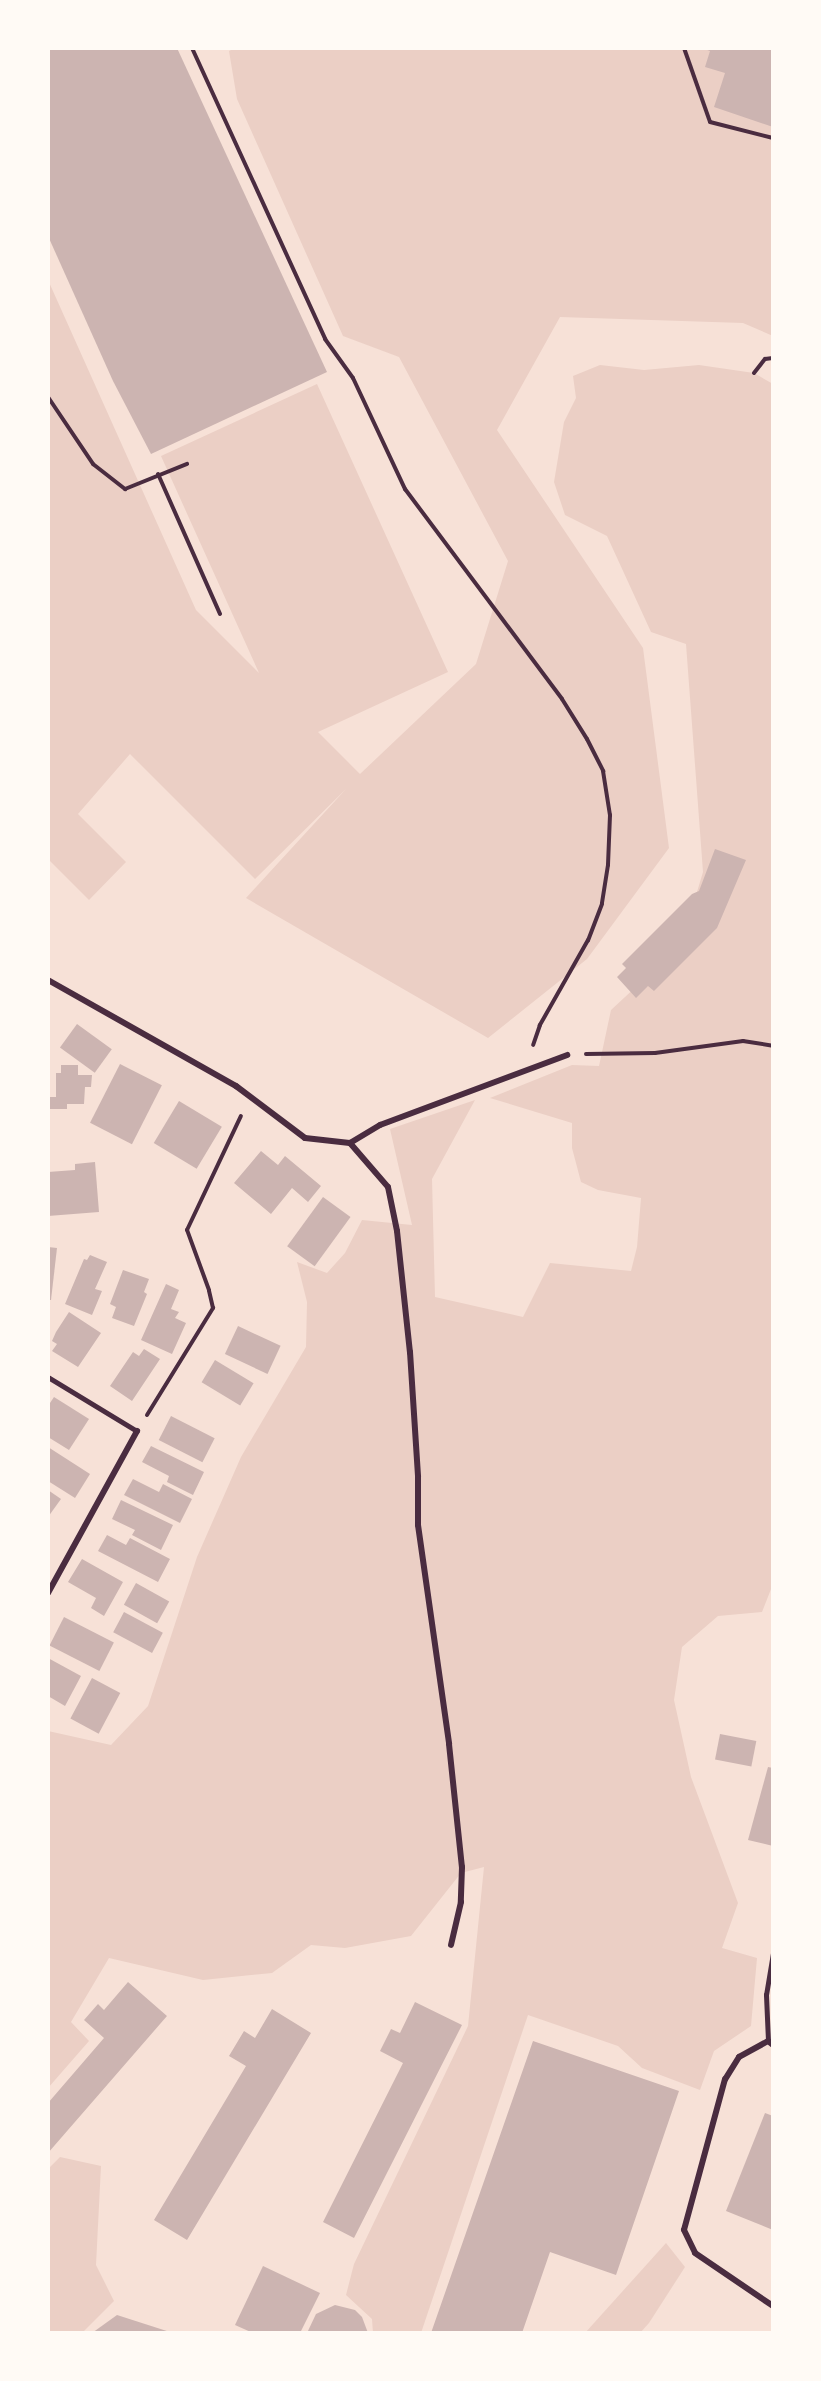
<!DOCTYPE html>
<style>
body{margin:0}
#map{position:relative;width:821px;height:2381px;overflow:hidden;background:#f7e1d7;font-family:"Archivo Narrow",sans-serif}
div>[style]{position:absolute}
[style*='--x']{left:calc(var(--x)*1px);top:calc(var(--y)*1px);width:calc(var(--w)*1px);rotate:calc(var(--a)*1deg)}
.green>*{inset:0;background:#ebcfc5}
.building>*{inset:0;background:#ccb4b1;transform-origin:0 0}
.path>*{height:4px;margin:-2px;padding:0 2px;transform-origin:2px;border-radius:2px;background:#4a2c40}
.service>*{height:4.5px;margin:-2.25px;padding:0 2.25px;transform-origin:2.25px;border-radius:2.25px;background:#4a2c40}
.minor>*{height:6px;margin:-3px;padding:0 3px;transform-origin:3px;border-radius:3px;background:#4a2c40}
span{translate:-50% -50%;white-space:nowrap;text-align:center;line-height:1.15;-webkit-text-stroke:6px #fffaf5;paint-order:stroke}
.frame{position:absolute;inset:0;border:50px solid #fffaf5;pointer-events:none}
</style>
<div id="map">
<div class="green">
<i style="clip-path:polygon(235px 48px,773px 48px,773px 336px,743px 323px,560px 317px,497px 430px,643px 648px,669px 848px,587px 959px,488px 1038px,246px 898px,346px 789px,255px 879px,130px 754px,78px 814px,126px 862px,89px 900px,48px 859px,48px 280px,196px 610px,259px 673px,161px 456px,317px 384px,448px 672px,318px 732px,360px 774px,476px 664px,508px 561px,399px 357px,343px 336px,237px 99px,229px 51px)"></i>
<i style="clip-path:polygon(600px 365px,644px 370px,699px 365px,754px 373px,773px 384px,773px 1584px,762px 1612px,718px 1616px,682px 1647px,674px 1700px,691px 1777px,738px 1903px,722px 1948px,757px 1958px,751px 2026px,714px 2051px,700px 2090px,642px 2068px,618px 2046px,528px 2015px,421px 2333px,373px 2333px,372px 2319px,346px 2295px,354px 2264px,468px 2026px,484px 1867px,461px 1873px,411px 1936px,345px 1948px,311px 1945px,272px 1973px,203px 1980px,109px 1958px,71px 2022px,89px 2041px,48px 2088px,48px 1731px,111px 1745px,148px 1706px,197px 1557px,241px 1457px,306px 1347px,307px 1302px,297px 1262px,327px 1273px,345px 1253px,362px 1220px,412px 1225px,390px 1129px,475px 1100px,432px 1179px,435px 1297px,523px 1317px,550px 1263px,631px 1271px,637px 1247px,641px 1198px,598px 1190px,581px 1182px,572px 1148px,572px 1123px,490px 1098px,572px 1065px,599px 1066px,611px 1010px,681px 945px,703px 872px,686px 644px,651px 632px,607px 536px,565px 515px,554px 482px,564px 422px,576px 398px,573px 376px)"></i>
<i style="clip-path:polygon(60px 2157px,101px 2166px,96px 2265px,114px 2301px,82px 2333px,48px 2333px,48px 2169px)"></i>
<i style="clip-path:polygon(666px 2243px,685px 2267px,649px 2323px,640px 2333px,585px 2333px)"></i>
</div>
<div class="building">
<i style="clip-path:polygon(48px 48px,177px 48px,327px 372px,151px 454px,113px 381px,48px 236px)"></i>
<i style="clip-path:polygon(702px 48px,773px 48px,773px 127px,714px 107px,725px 73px,705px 67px,710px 51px)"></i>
<i style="clip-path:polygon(715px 849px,746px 860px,717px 928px,654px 991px,648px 986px,636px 998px,617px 977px,626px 968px,622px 964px,692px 894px,699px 891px)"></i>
<i style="left:77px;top:1024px;width:43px;height:29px;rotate:36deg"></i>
<i style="left:120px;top:1064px;width:47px;height:66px;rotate:27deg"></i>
<i style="clip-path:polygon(61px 1065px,78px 1065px,78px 1075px,92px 1075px,91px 1087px,85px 1087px,84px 1104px,67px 1104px,67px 1109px,48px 1109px,48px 1097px,56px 1097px,56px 1073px,61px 1073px)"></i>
<i style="left:179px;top:1101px;width:50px;height:49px;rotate:31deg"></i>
<i style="clip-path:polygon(261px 1151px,278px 1165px,285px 1156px,321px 1186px,308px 1202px,292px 1188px,271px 1214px,234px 1183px)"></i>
<i style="clip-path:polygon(95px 1162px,99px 1212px,48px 1216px,48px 1172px,75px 1170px,75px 1164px)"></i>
<i style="left:323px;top:1197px;width:34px;height:61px;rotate:36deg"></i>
<i style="clip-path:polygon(48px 1247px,57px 1248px,51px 1300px,48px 1300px)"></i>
<i style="clip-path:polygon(90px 1255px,107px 1262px,95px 1289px,102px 1291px,92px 1315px,65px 1304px,84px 1259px,87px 1260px)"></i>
<i style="clip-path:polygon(123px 1270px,149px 1279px,144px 1292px,147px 1294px,134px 1326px,112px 1318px,116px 1307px,110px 1304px)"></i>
<i style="clip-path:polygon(166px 1284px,179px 1290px,171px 1309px,179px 1312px,175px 1318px,186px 1323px,172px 1354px,141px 1340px)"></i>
<i style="clip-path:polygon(69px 1312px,101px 1333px,78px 1367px,52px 1351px,57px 1344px,52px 1341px,56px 1332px)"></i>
<i style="left:238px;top:1326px;width:47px;height:31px;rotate:25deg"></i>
<i style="clip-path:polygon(144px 1349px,160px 1359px,132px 1401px,110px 1386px,133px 1352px,139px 1356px)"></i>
<i style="left:215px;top:1360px;width:45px;height:26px;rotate:31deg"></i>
<i style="clip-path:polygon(54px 1397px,89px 1419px,69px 1450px,48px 1437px,48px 1406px)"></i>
<i style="left:171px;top:1416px;width:49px;height:27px;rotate:27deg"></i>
<i style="clip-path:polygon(151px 1446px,204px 1472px,193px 1495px,167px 1482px,169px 1476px,142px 1462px)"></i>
<i style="clip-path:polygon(48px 1447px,90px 1474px,75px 1498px,48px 1481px)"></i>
<i style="clip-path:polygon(133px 1479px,159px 1492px,163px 1484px,192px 1499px,180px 1523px,124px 1495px)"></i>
<i style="clip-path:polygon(48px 1490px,61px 1499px,48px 1517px)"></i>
<i style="clip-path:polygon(121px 1500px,173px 1525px,161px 1550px,132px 1535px,135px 1530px,112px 1519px)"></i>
<i style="clip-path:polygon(107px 1535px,126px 1545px,130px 1538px,170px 1559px,158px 1582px,98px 1551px)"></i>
<i style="clip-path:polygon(82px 1559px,123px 1582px,104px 1616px,91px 1608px,96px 1598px,68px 1582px)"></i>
<i style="left:136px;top:1583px;width:38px;height:25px;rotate:29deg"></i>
<i style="left:124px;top:1612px;width:44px;height:23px;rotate:28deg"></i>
<i style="left:64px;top:1617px;width:56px;height:32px;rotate:27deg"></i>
<i style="clip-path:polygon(48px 1658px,81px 1676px,65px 1706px,48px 1696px)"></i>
<i style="left:92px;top:1678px;width:32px;height:46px;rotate:28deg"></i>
<i style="left:720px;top:1734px;width:37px;height:26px;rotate:11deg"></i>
<i style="clip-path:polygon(768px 1767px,773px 1768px,773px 1846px,748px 1840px)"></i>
<i style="clip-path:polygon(128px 1982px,167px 2016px,48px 2153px,48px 2103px,104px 2038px,84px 2020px,98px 2004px,104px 2010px)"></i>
<i style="clip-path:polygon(415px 2002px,462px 2025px,354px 2238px,323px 2222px,403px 2063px,380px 2051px,391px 2029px,400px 2033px)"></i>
<i style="clip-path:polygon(272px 2009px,311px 2033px,187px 2240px,154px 2220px,246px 2066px,229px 2056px,244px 2031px,255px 2038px)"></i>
<i style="clip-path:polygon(533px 2041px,679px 2091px,616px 2275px,550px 2252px,522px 2333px,431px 2333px)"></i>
<i style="clip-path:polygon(765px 2113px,773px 2116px,773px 2230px,726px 2211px)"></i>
<i style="clip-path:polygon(263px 2266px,320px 2293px,300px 2333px,253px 2333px,235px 2325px)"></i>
<i style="clip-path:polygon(335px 2305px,355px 2310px,362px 2317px,368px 2333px,307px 2333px,316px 2314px)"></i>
<i style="clip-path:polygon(117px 2315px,173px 2333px,92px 2333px)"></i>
</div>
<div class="path">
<i style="--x:192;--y:48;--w:320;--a:65.4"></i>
<i style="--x:325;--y:339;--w:48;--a:54.3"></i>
<i style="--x:353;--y:378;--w:123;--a:64.9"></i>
<i style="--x:405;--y:489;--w:262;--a:53.2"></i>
<i style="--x:562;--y:699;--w:47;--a:58"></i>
<i style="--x:587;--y:739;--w:36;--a:63"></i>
<i style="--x:603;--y:771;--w:45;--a:81"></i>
<i style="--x:610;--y:815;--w:50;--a:92.3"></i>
<i style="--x:608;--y:865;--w:39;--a:99"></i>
<i style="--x:602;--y:904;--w:39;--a:111"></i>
<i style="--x:588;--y:940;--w:98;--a:119.5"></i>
<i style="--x:540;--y:1025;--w:21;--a:109"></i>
<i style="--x:684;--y:48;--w:78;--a:70.6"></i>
<i style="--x:710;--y:122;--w:65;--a:14.3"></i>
<i style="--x:754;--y:373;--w:18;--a:-52"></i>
<i style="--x:765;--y:359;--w:8;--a:-7"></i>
<i style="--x:48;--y:397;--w:81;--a:56.1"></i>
<i style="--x:93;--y:464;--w:41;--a:38"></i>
<i style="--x:125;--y:489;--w:67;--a:-22"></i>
<i style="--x:158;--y:474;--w:153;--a:66.1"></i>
<i style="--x:586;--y:1054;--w:69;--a:-0.8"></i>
<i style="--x:655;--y:1053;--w:89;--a:-7.8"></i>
<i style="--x:743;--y:1041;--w:30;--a:9"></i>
<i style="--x:147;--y:1415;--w:126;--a:-58.3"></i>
<i style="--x:213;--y:1308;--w:18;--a:-103"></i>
<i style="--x:209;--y:1290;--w:64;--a:-110.1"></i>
<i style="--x:187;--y:1230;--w:126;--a:-64.7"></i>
</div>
<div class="service">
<i style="--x:48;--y:1377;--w:104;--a:31.2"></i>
<i style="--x:768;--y:2041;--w:46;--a:-92.5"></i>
<i style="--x:766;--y:1995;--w:43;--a:-80.5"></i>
</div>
<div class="minor">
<i style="--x:48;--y:980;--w:216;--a:29.4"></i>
<i style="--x:236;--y:1086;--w:86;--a:37"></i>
<i style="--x:305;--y:1138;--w:45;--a:6.3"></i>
<i style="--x:350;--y:1143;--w:58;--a:49.2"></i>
<i style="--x:388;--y:1187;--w:45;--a:78.4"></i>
<i style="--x:397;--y:1231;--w:122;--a:83.9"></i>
<i style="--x:410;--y:1352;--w:125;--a:86.3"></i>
<i style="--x:418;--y:1477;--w:48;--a:90"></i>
<i style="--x:418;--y:1525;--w:221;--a:81.9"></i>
<i style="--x:449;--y:1744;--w:124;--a:84"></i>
<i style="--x:462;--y:1867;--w:35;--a:92"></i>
<i style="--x:461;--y:1902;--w:44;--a:103.1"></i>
<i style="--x:350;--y:1143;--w:35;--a:-31"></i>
<i style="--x:380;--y:1125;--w:200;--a:-20.5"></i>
<i style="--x:48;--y:1593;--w:185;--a:-61.2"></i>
<i style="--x:773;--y:2045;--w:6;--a:-141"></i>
<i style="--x:768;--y:2041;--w:33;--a:151"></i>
<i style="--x:739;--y:2057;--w:26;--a:122"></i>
<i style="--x:725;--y:2079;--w:156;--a:105.2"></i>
<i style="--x:684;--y:2230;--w:25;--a:64"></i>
<i style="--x:695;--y:2253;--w:94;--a:34.2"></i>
</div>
<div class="frame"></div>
</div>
